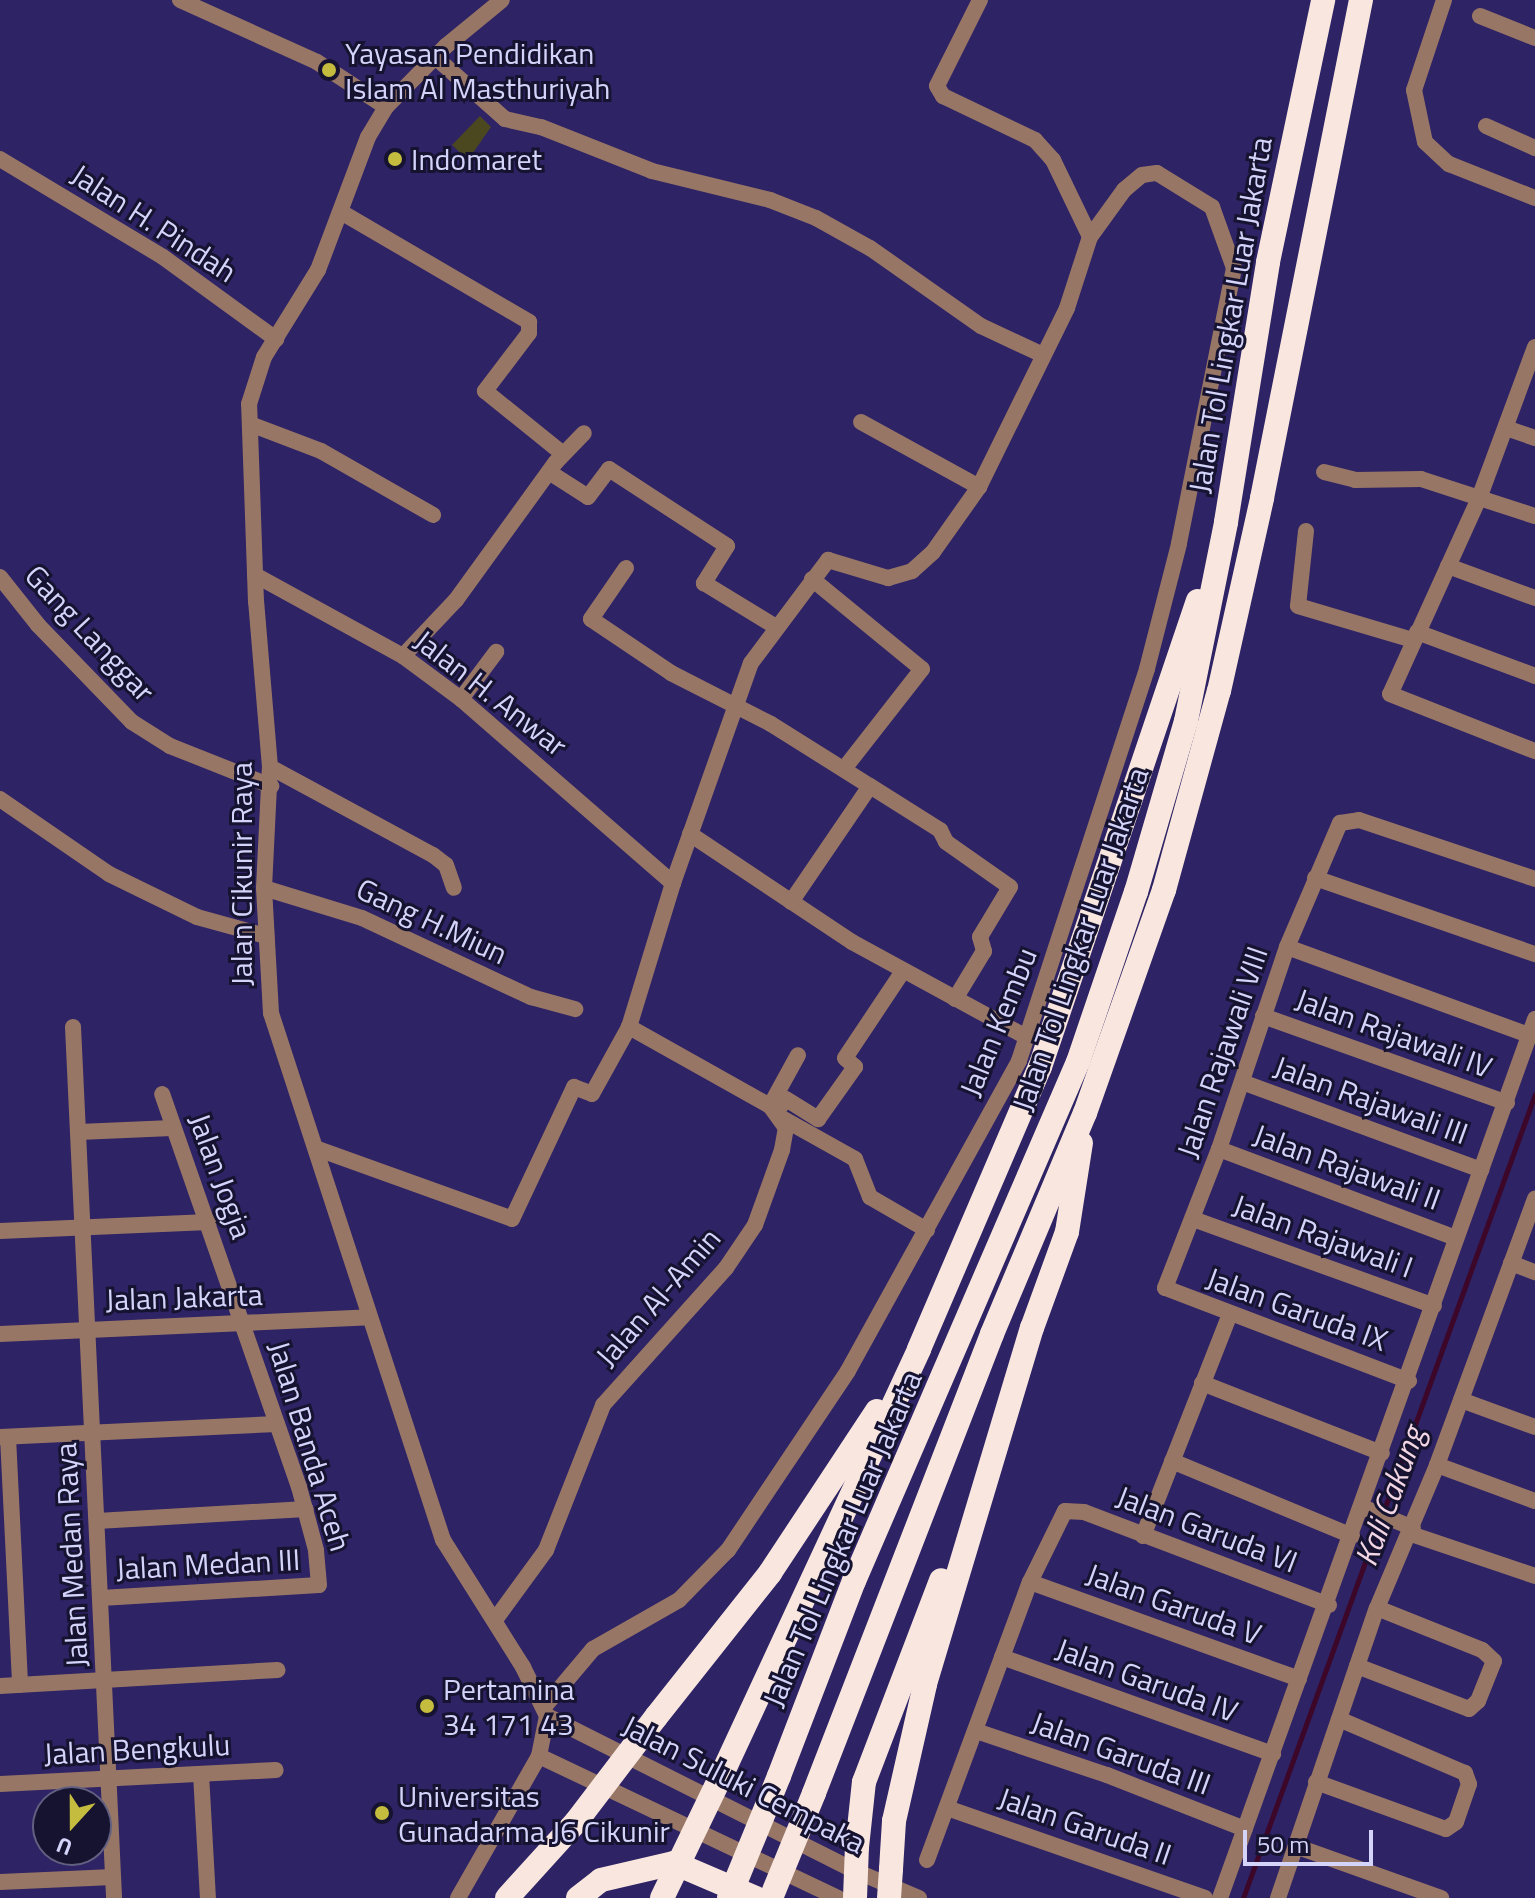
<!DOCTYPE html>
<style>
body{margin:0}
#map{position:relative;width:1535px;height:1898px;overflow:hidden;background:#2e2364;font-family:"Titillium Web",sans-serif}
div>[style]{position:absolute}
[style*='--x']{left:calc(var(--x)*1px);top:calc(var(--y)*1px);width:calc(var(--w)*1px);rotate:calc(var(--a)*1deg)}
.green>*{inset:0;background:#4b4820}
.stream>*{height:5px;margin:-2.5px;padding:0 2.5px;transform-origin:2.5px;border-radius:2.5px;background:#3c0729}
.minor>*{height:16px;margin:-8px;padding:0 8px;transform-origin:8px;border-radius:8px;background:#987666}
.tertiary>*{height:16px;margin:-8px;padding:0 8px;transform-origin:8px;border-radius:8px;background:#987666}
.motorway>*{height:24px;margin:-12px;padding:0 12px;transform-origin:12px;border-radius:12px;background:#f9e7df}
.motorway-bridge>*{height:24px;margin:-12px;padding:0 12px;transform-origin:12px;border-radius:12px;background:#f9e7df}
.dots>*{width:22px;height:22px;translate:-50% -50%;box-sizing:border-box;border:4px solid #161330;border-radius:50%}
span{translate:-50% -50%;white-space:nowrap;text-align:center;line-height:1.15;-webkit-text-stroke:6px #161330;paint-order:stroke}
.poi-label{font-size:30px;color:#d4d4fb}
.left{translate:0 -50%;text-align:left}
.street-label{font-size:30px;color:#d4d4fb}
.water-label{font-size:32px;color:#f2d6e4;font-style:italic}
.north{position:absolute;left:32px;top:1786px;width:80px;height:80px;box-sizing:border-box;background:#161330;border:2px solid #626081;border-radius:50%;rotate:201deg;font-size:22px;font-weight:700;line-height:32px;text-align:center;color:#d4d4fb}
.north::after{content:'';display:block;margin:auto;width:28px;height:36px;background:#c4bc3e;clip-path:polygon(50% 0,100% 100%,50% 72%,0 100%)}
.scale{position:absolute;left:1243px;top:1830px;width:130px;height:36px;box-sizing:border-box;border:4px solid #d4d4fb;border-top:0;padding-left:10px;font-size:24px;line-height:28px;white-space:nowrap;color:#d4d4fb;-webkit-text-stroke:6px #161330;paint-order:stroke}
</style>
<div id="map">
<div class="green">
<i style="clip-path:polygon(480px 116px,491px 127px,468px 160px,452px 145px)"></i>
</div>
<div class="stream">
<i style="--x:1243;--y:1898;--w:855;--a:-70.04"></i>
</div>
<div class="minor">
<i style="--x:180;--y:0;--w:150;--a:24.3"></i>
<i style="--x:317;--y:62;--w:82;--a:33.1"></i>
<i style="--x:980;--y:0;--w:96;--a:116.6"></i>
<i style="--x:937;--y:86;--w:12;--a:59"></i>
<i style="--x:943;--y:96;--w:102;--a:25.6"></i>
<i style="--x:1035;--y:140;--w:27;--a:48"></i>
<i style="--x:1053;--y:160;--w:85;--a:64.3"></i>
<i style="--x:1444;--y:0;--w:95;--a:108.4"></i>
<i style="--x:1414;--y:90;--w:53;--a:78.1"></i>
<i style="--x:1425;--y:142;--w:33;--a:43"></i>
<i style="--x:1449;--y:164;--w:92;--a:21.6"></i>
<i style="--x:1480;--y:16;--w:59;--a:21.8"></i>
<i style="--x:434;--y:56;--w:95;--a:41.6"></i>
<i style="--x:505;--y:119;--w:37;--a:13"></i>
<i style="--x:541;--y:127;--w:119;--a:21.6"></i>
<i style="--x:652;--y:171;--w:122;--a:13.8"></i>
<i style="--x:770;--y:200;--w:49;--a:21.4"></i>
<i style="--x:816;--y:218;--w:62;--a:29.1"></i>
<i style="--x:870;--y:248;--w:136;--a:35.1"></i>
<i style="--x:981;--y:326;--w:68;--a:25.1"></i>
<i style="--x:1486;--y:126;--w:54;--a:24.2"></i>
<i style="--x:0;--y:159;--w:190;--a:31"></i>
<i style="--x:163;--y:257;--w:140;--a:36"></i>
<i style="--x:341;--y:212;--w:218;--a:30.3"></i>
<i style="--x:529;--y:322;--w:11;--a:90"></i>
<i style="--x:529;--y:333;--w:73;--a:127.2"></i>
<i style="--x:485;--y:391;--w:100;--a:38.9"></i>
<i style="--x:1535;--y:347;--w:159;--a:110.3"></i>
<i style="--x:1480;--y:496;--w:217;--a:114.4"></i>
<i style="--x:1390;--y:694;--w:156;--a:21.5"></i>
<i style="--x:861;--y:422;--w:135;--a:28.8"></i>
<i style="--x:250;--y:424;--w:76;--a:20.8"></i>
<i style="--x:321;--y:451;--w:129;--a:29.7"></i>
<i style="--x:1506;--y:428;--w:31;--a:19"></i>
<i style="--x:549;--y:472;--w:46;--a:32.7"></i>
<i style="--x:588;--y:497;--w:35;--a:-53"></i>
<i style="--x:609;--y:469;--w:141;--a:33.1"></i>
<i style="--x:727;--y:546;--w:44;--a:121.9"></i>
<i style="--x:704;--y:583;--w:84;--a:31.4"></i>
<i style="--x:1324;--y:472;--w:32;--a:14"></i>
<i style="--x:1355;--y:480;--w:66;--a:-0.9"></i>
<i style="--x:1421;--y:479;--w:120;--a:18"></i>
<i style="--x:1306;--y:531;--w:75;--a:96.1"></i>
<i style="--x:1298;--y:606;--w:120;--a:16.5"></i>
<i style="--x:1448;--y:566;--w:93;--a:20.2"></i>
<i style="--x:626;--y:568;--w:62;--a:124.5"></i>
<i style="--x:591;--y:619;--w:97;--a:34"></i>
<i style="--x:671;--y:673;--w:112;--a:27"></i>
<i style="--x:771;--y:724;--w:117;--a:32.1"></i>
<i style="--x:870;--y:786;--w:83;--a:32.2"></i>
<i style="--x:940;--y:830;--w:13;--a:63"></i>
<i style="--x:946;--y:842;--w:78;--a:35.1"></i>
<i style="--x:1010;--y:887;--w:58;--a:121"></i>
<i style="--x:980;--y:937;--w:15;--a:74"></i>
<i style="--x:984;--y:951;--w:56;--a:121.1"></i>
<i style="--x:255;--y:575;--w:169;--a:28.7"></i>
<i style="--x:403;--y:656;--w:72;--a:36.6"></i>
<i style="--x:461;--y:699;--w:281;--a:41"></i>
<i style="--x:0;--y:577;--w:61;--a:51.6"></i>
<i style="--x:38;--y:625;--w:135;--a:45.9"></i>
<i style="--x:132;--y:722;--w:45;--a:32.3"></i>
<i style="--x:170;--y:746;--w:109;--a:21.6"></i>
<i style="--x:812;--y:579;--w:142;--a:39.3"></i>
<i style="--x:922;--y:669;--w:127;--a:128"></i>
<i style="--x:1417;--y:632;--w:126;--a:20.4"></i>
<i style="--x:403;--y:656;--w:77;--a:-46.6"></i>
<i style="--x:456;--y:600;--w:170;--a:-54.1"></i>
<i style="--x:556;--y:462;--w:40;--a:-46"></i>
<i style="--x:461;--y:699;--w:59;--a:-53.3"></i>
<i style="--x:270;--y:767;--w:185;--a:28.4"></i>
<i style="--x:433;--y:855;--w:16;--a:38"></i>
<i style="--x:446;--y:865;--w:24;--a:71"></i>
<i style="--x:0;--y:799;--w:132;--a:34.5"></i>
<i style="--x:109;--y:874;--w:98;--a:26"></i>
<i style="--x:197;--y:917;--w:72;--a:15.4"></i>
<i style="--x:690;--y:834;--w:195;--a:33.7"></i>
<i style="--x:852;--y:942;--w:200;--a:28.6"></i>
<i style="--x:1315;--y:878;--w:233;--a:19.1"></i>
<i style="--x:264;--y:888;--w:102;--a:17"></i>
<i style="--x:362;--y:918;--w:187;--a:25.1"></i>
<i style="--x:531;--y:997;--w:46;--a:15.3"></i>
<i style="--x:791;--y:902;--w:140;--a:-55.7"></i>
<i style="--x:1287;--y:947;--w:258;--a:20"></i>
<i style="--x:1263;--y:1016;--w:259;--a:19.6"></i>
<i style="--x:73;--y:1027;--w:872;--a:87.3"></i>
<i style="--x:1242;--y:1082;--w:255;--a:20.2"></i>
<i style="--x:770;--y:1106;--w:58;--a:-61.2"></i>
<i style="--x:776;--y:1112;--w:16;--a:-52"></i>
<i style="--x:786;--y:1099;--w:38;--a:32"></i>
<i style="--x:818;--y:1119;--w:64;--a:-54.6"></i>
<i style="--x:855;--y:1067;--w:13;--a:-138"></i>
<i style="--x:845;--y:1058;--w:105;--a:-56.3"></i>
<i style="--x:780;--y:1117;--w:86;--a:29.2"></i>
<i style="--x:855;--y:1159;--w:41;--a:68.5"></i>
<i style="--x:870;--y:1197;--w:66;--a:30.1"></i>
<i style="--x:79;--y:1132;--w:93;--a:-2.5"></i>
<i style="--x:318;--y:1149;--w:206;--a:19.8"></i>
<i style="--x:512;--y:1219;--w:146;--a:-64.8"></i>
<i style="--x:574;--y:1087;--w:19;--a:21"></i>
<i style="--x:592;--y:1094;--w:77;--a:-61.1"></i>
<i style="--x:629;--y:1027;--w:151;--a:-73"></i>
<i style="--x:673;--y:883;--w:233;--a:-70.5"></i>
<i style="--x:751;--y:663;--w:129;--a:-53.2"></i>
<i style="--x:828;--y:560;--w:63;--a:16.7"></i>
<i style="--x:888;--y:578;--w:25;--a:-16"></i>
<i style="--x:912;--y:571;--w:28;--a:-42"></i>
<i style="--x:933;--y:552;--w:80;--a:-54.7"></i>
<i style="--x:979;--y:487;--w:199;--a:-63.8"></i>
<i style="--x:1067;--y:308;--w:75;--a:-72.1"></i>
<i style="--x:1090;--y:237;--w:58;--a:-54.1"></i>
<i style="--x:1124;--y:190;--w:23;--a:-40"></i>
<i style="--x:1142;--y:175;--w:15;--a:-8"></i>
<i style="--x:1157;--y:173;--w:65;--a:31.7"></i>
<i style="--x:1212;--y:207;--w:65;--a:70.2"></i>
<i style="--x:1234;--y:268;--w:281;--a:101.3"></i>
<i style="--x:1179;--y:544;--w:129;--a:104.4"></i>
<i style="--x:1147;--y:669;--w:412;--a:108.1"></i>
<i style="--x:1019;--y:1061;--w:354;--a:118.9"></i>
<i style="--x:848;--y:1371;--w:216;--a:123.8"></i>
<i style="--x:728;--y:1550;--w:70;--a:134.4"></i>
<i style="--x:679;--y:1600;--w:99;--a:150.3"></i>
<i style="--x:593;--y:1649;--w:76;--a:130.2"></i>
<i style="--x:1219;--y:1149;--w:253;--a:20.6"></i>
<i style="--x:1193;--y:1219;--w:256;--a:19.8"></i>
<i style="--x:0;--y:1231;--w:209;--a:-2.5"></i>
<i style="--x:1511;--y:1263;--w:26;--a:21"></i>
<i style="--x:0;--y:1334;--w:370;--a:-2.6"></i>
<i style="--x:1409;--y:1381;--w:261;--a:-159.1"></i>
<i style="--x:1165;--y:1288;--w:149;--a:-68.8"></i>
<i style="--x:1219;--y:1149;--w:213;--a:-71.4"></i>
<i style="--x:1287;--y:947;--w:135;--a:-66.9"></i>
<i style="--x:1340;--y:823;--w:19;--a:-9"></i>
<i style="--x:1359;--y:820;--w:186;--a:18.5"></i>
<i style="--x:1202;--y:1383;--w:193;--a:21.3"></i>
<i style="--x:1461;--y:1400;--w:79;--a:20"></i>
<i style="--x:0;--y:1437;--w:277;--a:-2.7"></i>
<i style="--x:8;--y:1437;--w:248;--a:87.2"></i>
<i style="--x:1172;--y:1461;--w:195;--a:22.6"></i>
<i style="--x:1437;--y:1465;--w:104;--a:20.2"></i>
<i style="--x:1362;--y:1507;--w:55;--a:22.4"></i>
<i style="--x:97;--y:1521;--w:209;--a:-3.3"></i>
<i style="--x:1411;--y:1534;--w:131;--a:18.7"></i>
<i style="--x:1143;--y:1536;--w:238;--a:-68.6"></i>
<i style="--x:1030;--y:1582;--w:286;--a:19.8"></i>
<i style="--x:101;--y:1598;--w:218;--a:-3.4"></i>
<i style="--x:319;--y:1585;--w:35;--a:-95"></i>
<i style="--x:316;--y:1550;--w:65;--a:-105.1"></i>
<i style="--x:299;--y:1487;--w:416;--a:-109.2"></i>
<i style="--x:495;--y:1620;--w:87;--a:-53.9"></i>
<i style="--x:546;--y:1550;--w:156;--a:-68.5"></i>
<i style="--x:603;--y:1405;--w:184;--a:-48.1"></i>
<i style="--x:726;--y:1268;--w:52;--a:-56"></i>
<i style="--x:755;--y:1225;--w:80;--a:-70.2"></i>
<i style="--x:782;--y:1150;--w:22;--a:-80"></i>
<i style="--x:786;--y:1128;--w:27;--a:-126"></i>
<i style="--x:770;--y:1106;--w:162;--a:-150.7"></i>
<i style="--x:1002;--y:1657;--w:288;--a:19.7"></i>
<i style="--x:1357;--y:1666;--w:120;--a:21"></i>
<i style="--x:1469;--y:1709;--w:12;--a:-42"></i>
<i style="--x:1478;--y:1701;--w:43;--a:-68.2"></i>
<i style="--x:1494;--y:1661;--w:16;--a:-137"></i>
<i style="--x:1482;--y:1650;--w:113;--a:-158.2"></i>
<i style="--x:0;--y:1686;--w:278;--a:-3.3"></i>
<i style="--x:976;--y:1731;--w:138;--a:18.6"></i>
<i style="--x:1107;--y:1775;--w:148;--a:21.4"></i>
<i style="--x:201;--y:1774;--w:124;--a:86.8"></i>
<i style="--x:1316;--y:1782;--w:138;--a:19.9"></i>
<i style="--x:1446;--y:1829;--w:12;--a:-35"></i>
<i style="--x:1456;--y:1822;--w:40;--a:-71.1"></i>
<i style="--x:1469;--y:1784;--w:12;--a:-110"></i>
<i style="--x:1465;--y:1773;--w:137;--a:-156.8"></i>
<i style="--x:0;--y:1784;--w:276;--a:-2.9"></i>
<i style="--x:947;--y:1808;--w:273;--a:19.2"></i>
<i style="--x:1298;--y:1847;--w:152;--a:19.6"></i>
<i style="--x:927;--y:1860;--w:296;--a:-69.7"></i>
<i style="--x:1030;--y:1582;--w:79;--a:-63.8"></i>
<i style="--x:1065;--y:1511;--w:19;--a:3"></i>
<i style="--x:1084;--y:1512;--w:262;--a:20.8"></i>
<i style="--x:0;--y:1882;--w:113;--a:-2.5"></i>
<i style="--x:1220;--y:1898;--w:934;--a:-70.28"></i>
<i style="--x:1278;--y:1898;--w:306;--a:-71.2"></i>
<i style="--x:1377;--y:1608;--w:155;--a:-67.2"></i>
<i style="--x:1437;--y:1465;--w:284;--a:-69.8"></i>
</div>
<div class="tertiary">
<i style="--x:547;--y:1716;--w:340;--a:26.7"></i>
<i style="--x:851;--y:1869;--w:74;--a:23.1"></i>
<i style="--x:539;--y:1756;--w:331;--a:25.4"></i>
<i style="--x:458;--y:1898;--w:163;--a:-60.3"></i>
<i style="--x:539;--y:1756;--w:41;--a:-78.7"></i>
<i style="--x:547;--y:1716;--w:55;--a:-116.1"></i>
<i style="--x:523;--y:1667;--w:150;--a:-122.2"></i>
<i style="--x:443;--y:1540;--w:554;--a:-108.08"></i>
<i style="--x:271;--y:1013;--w:125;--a:-93.2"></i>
<i style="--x:264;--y:888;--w:121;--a:-87.2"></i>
<i style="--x:270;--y:767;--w:166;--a:-94.8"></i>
<i style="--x:256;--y:602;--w:198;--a:-92"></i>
<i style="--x:249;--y:404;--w:49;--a:-72.3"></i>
<i style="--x:264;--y:357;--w:102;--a:-58.2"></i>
<i style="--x:318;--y:270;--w:142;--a:-69.4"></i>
<i style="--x:368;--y:137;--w:35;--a:-59"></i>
<i style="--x:386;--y:107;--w:86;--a:-45.5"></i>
<i style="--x:446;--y:46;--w:72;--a:-39.4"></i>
</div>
<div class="motorway">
<i style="--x:656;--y:1717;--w:184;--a:-51.6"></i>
<i style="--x:770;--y:1573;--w:194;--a:-56.6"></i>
<i style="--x:723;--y:1772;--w:466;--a:-65.1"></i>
<i style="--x:919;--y:1349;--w:307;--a:-66.8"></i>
<i style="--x:1040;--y:1067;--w:492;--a:-71.3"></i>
<i style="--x:779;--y:1776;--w:209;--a:-69"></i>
<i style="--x:854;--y:1581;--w:565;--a:-66.66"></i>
<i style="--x:1078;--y:1062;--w:180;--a:-71.2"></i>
<i style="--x:1136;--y:892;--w:178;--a:-73.7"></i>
<i style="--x:1186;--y:721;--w:203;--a:-78.6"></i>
<i style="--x:1226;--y:522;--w:263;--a:-80.8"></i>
<i style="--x:1268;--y:262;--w:268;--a:-78.1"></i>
<i style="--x:814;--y:1793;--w:492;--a:-68.8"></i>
<i style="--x:992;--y:1334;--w:240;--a:-67.2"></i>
<i style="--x:1085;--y:1113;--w:237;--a:-70.5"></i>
<i style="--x:1164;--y:890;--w:206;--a:-74.6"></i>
<i style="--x:1219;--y:691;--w:198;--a:-77.4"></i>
<i style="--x:1262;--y:498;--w:508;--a:-78.76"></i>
<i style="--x:857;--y:1847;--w:65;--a:-83.9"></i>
<i style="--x:864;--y:1782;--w:216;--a:-69.1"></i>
<i style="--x:891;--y:1869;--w:48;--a:-86.4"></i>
<i style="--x:894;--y:1821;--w:140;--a:-77.2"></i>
<i style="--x:925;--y:1684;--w:372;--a:-73.3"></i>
<i style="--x:1032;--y:1328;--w:102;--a:-70"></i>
<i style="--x:1067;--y:1232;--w:90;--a:-81.1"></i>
<i style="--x:507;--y:1898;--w:103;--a:-47.8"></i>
<i style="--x:578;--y:1898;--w:29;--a:-38"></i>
<i style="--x:601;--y:1880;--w:75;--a:-13.1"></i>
<i style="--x:674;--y:1863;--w:89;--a:23.1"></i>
</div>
<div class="motorway-bridge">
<i style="--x:576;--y:1822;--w:132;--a:-52.7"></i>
<i style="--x:662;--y:1898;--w:140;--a:-64.2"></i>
<i style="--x:729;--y:1898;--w:132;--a:-67.7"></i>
<i style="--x:771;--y:1898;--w:113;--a:-67.7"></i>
<i style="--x:855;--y:1898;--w:51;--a:-87.8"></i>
<i style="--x:889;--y:1898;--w:29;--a:-86"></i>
</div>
<div class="dots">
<i style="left:329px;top:70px;background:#c4bc3e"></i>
<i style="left:395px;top:159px;background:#c4bc3e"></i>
<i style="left:427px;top:1706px;background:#c4bc3e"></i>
<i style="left:382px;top:1813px;background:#c4bc3e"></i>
</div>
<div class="poi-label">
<span class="left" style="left:345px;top:70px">Yayasan Pendidikan<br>Islam Al Masthuriyah</span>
<span class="left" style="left:411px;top:159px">Indomaret</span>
<span class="left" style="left:443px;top:1706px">Pertamina<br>34 171 43</span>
<span class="left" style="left:398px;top:1813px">Universitas<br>Gunadarma J6 Cikunir</span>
</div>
<div class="street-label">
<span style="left:154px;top:223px;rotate:33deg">Jalan H. Pindah</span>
<span style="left:1230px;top:315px;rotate:-80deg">Jalan Tol Lingkar Luar Jakarta</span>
<span style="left:90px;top:633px;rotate:47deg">Gang Langgar</span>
<span style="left:491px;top:693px;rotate:38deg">Jalan H. Anwar</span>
<span style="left:241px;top:874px;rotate:-90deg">Jalan Cikunir Raya</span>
<span style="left:432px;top:921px;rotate:25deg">Gang H.Miun</span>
<span style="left:1080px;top:939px;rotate:-71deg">Jalan Tol Lingkar Luar Jakarta</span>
<span style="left:998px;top:1022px;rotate:-68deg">Jalan Kembu</span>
<span style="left:1394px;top:1033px;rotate:20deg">Jalan Rajawali IV</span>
<span style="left:1222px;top:1052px;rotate:-71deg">Jalan Rajawali VIII</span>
<span style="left:1371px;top:1100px;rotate:20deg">Jalan Rajawali III</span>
<span style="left:1347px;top:1167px;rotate:20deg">Jalan Rajawali II</span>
<span style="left:221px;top:1176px;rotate:70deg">Jalan Jogja</span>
<span style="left:1323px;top:1236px;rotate:20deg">Jalan Rajawali I</span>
<span style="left:184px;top:1297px;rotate:-2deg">Jalan Jakarta</span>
<span style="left:658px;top:1297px;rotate:-49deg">Jalan Al-Amin</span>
<span style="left:1297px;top:1309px;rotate:20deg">Jalan Garuda IX</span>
<span style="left:310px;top:1446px;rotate:73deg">Jalan Banda Aceh</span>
<span style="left:1207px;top:1529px;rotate:21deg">Jalan Garuda VI</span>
<span style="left:842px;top:1539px;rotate:-67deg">Jalan Tol Lingkar Luar Jakarta</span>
<span style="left:71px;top:1555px;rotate:-93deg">Jalan Medan Raya</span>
<span style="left:208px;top:1564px;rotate:-3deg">Jalan Medan III</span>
<span style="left:1174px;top:1604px;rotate:20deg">Jalan Garuda V</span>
<span style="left:1147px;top:1680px;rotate:20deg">Jalan Garuda IV</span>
<span style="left:137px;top:1749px;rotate:-3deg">Jalan Bengkulu</span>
<span style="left:1121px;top:1753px;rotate:20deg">Jalan Garuda III</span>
<span style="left:744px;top:1784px;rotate:27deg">Jalan Suluki Cempaka</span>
<span style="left:1085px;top:1826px;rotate:19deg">Jalan Garuda II</span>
</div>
<div class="water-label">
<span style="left:1389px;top:1496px;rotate:-70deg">Kali Cakung</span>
</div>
<div class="north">U</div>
<div class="scale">50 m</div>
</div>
